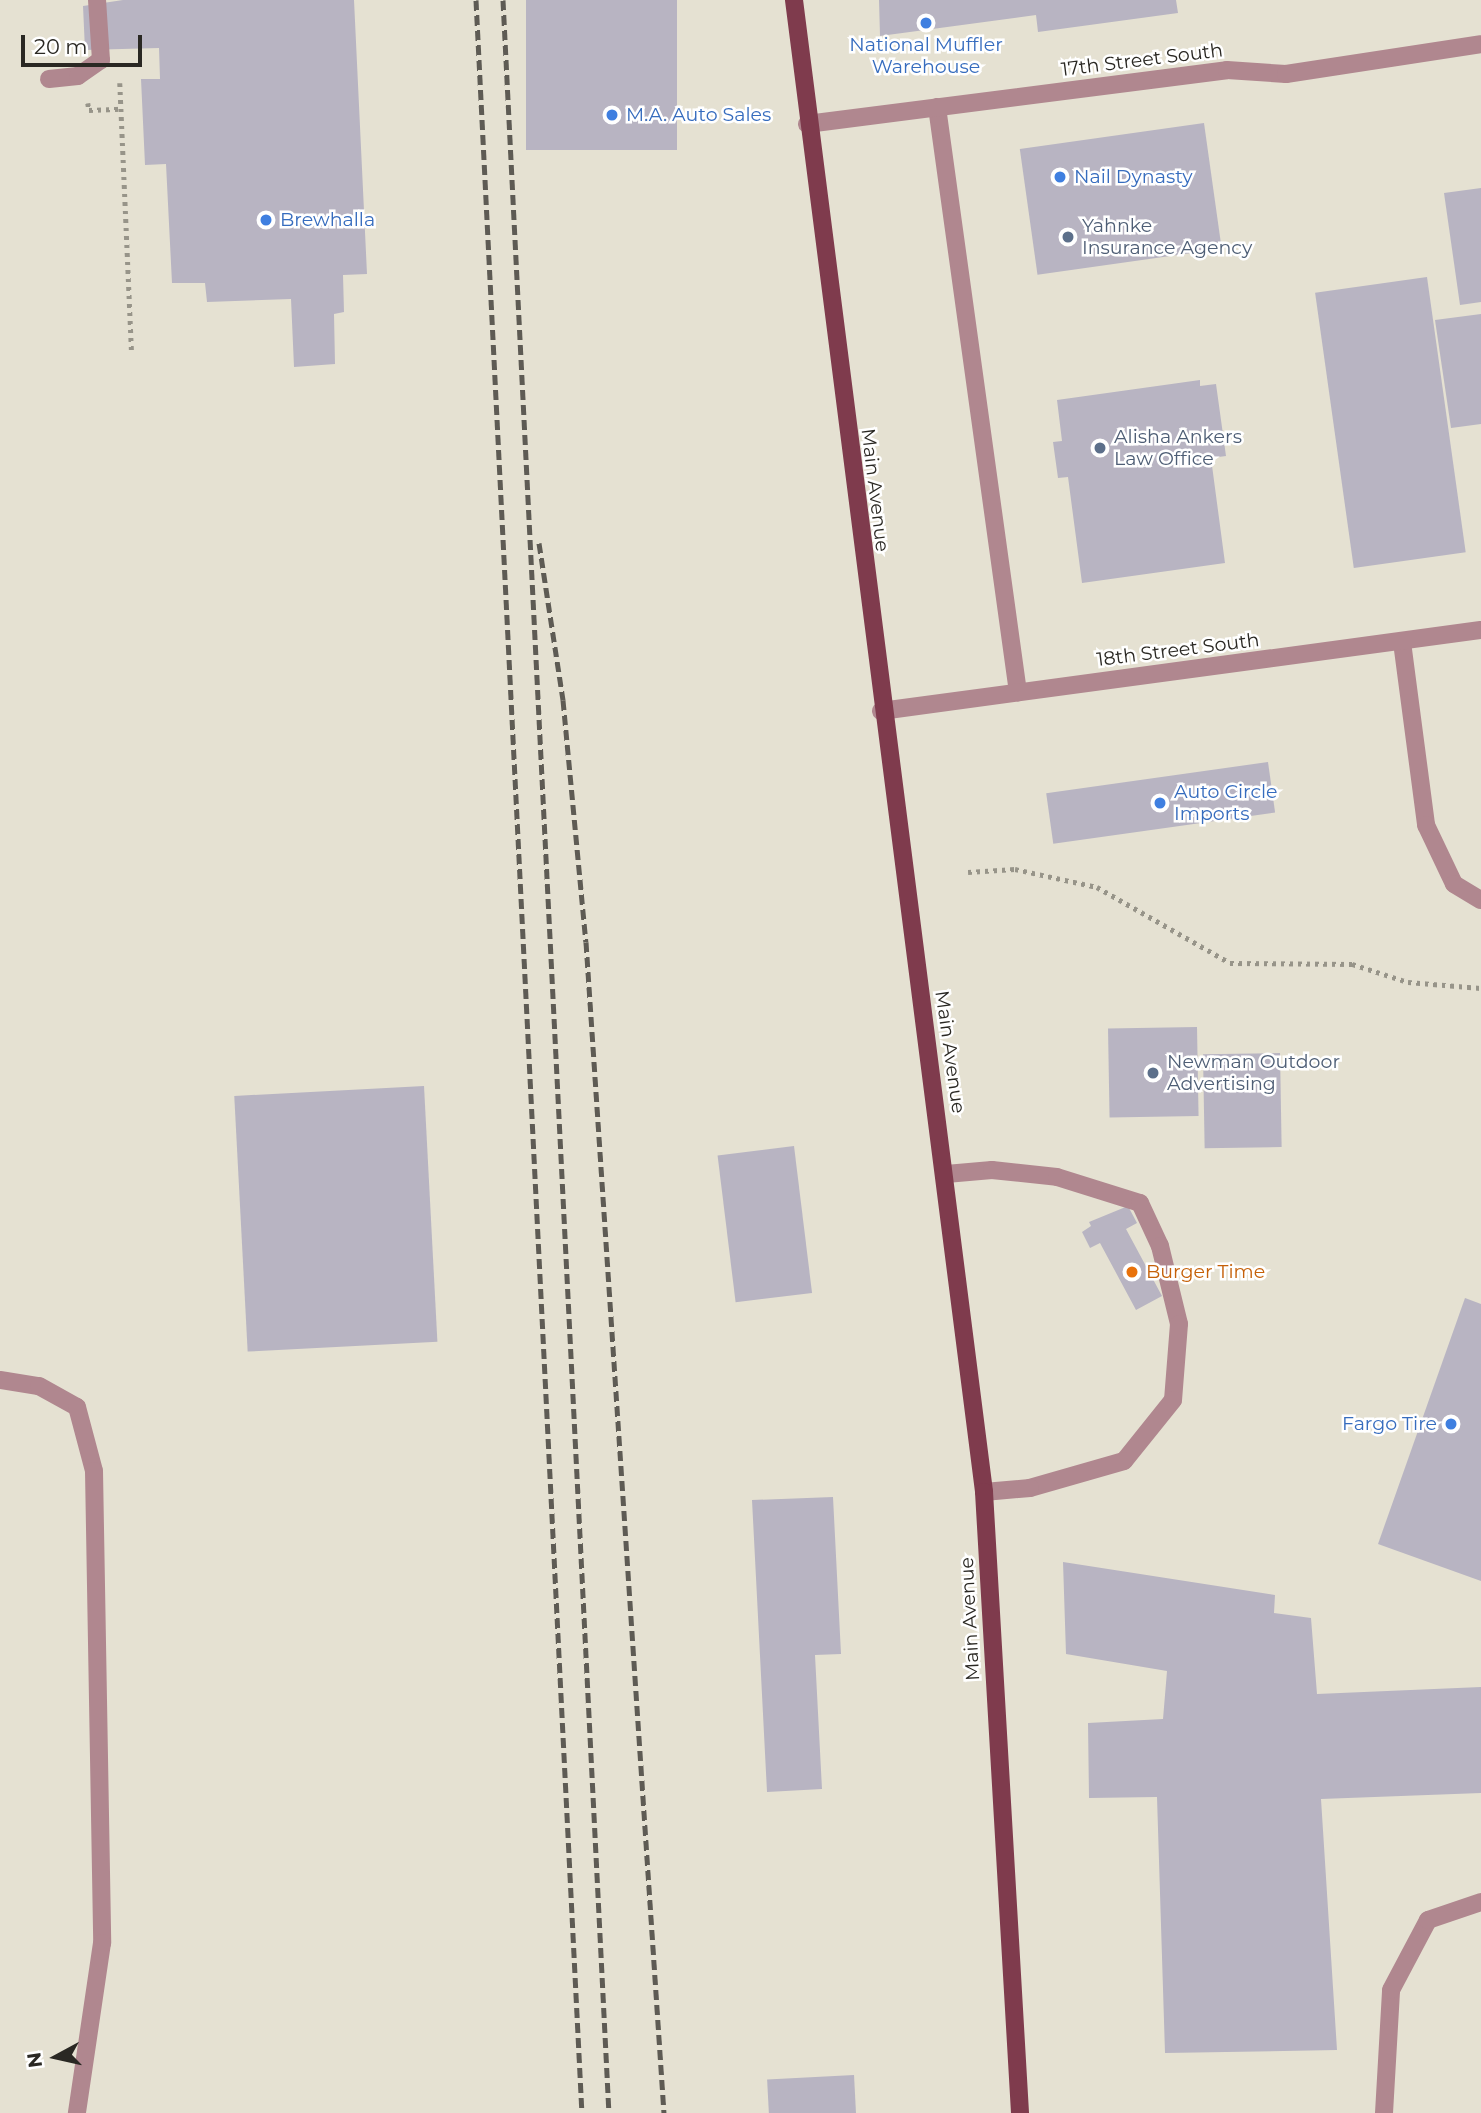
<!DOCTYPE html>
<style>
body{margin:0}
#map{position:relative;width:1481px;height:2113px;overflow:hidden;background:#e5e1d2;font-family:Montserrat,sans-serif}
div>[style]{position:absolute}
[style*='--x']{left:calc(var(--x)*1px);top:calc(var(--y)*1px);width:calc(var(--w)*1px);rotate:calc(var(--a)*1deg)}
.building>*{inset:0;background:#b8b4c2;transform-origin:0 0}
.path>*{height:4.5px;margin-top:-2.25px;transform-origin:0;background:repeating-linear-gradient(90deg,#979489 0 3.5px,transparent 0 8.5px)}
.service>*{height:18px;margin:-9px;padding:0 9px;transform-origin:9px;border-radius:9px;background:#b0878f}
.minor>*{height:18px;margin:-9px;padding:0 9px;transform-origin:9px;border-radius:9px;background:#b0878f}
.primary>*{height:18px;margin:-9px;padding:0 9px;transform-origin:9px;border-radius:9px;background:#7f3b4d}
.rail>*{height:5px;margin-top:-2.5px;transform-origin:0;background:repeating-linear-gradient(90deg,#5e5b54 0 10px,transparent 0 15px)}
.dots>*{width:19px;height:19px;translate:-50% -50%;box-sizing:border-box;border:4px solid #fff;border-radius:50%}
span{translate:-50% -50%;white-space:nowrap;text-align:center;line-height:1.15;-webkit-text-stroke:5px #fff;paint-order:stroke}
.shop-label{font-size:19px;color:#366cbe}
.left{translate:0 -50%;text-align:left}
.right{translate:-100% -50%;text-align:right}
.street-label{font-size:19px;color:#2a2823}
.service-label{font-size:19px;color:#4e5e75}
.food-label{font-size:19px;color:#c56008}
.north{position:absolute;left:21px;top:2022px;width:70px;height:70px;-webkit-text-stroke:5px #fff;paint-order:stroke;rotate:262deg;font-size:19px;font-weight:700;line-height:28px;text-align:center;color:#2a2823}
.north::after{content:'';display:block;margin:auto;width:24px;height:32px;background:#2a2823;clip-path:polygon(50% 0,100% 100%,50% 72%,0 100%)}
.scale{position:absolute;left:21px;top:35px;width:121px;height:32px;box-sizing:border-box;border:4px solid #2a2823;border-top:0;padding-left:9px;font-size:21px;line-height:24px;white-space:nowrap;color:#2a2823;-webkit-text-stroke:5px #fff;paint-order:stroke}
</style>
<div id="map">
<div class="building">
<i style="clip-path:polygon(123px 0,354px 0,367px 274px,343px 275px,344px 312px,334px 314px,335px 364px,294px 367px,291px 299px,207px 302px,205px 283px,172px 283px,166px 164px,145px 165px,141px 79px,160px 79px,159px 48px,85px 50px,83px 6px)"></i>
<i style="left:526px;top:0;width:151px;height:150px"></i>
<i style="clip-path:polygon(879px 0,1176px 0,1178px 13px,1038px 32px,1036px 15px,880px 36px)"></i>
<i style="left:1204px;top:123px;width:127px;height:186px;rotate:82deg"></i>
<i style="clip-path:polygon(1481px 188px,1481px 302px,1460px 305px,1444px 193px)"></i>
<i style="left:1427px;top:277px;width:278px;height:113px;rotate:82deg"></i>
<i style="clip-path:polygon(1481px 314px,1481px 424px,1451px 428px,1435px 320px)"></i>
<i style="clip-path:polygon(1200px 380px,1200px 386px,1216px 384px,1226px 456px,1211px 458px,1225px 563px,1082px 583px,1068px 477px,1058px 478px,1053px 442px,1062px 441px,1057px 400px)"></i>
<i style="left:1268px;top:762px;width:51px;height:224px;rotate:82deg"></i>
<i style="left:1197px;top:1027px;width:89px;height:89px;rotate:89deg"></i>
<i style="left:1280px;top:1053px;width:94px;height:77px;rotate:89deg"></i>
<i style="left:424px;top:1086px;width:256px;height:190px;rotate:87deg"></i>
<i style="left:794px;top:1146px;width:148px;height:77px;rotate:83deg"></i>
<i style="clip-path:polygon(1128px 1206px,1137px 1223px,1126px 1229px,1162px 1296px,1136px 1310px,1100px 1243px,1090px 1248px,1082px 1232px,1091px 1226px,1089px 1222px)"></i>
<i style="clip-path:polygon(1465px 1298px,1481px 1304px,1481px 1581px,1378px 1544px)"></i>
<i style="clip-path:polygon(833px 1497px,841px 1654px,815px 1655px,822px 1789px,767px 1792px,752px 1500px)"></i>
<i style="clip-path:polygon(1063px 1562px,1275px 1595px,1274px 1613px,1311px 1618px,1317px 1694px,1481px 1687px,1481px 1793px,1321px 1799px,1337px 2050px,1165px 2053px,1157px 1797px,1089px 1798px,1088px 1723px,1163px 1719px,1167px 1671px,1066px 1654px)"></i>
<i style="left:854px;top:2075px;width:38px;height:87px;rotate:87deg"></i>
</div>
<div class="path">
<i style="--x:120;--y:83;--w:272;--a:87.5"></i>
<i style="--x:88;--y:103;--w:7;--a:82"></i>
<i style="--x:89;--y:110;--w:33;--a:-2"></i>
<i style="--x:968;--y:872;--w:47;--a:-3.7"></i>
<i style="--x:1015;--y:869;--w:84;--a:12.4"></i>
<i style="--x:1097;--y:887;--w:153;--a:29.7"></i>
<i style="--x:1230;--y:963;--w:122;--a:0.5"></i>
<i style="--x:1352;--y:964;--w:59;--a:17.8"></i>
<i style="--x:1408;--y:982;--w:73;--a:4.7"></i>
</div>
<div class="service">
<i style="--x:49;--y:79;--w:29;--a:-6"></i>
<i style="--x:78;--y:76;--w:28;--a:-35"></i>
<i style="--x:101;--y:60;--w:60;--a:-93.8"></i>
<i style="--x:937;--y:107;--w:591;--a:82.12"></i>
<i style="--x:1402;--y:642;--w:185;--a:82.5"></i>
<i style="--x:1426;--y:825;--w:65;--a:64.6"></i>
<i style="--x:1454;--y:884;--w:31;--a:31"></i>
<i style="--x:946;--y:1174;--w:46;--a:-5"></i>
<i style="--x:992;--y:1170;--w:65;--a:6.1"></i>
<i style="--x:1057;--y:1177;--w:87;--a:17.4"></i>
<i style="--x:1140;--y:1203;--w:47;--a:65.1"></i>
<i style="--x:1160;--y:1246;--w:80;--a:76.3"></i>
<i style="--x:1179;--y:1324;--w:76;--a:94.5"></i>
<i style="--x:1173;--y:1400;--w:78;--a:128.8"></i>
<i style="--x:1124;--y:1461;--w:98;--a:164"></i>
<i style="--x:1030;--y:1488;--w:46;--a:175"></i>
<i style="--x:0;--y:1380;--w:39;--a:9"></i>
<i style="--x:39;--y:1386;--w:43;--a:28.9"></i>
<i style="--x:77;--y:1407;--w:66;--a:75.1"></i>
<i style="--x:94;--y:1471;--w:472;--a:89"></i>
<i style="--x:102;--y:1943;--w:172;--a:98.4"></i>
<i style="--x:1384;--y:2113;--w:123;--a:-86.7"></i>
<i style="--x:1391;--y:1990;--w:79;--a:-62.1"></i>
<i style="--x:1428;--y:1920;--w:56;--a:-18.8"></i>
</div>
<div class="minor">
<i style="--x:807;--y:124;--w:423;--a:-7.3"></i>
<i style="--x:1227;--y:70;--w:59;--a:3.9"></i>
<i style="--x:1286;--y:74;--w:197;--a:-8.7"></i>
<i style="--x:881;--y:711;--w:605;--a:-7.69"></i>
</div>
<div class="primary">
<i style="--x:794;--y:0;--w:1504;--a:82.74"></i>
<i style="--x:984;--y:1492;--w:622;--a:86.68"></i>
</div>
<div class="rail">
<i style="--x:476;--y:0;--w:2116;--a:87.13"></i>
<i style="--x:503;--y:0;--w:2116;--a:87.13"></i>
<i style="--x:539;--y:543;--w:159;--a:81.3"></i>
<i style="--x:563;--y:700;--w:243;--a:84.6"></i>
<i style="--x:586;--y:942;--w:1174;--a:86.19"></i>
</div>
<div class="dots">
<i style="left:926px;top:23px;background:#3f7fe0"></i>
<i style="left:612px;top:115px;background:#3f7fe0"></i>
<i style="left:1060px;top:177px;background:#3f7fe0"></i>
<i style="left:266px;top:220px;background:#3f7fe0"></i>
<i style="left:1068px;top:237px;background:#5c6f8a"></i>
<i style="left:1100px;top:448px;background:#5c6f8a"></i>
<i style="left:1160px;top:803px;background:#3f7fe0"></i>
<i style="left:1153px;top:1073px;background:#5c6f8a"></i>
<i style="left:1132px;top:1272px;background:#e8710a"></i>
<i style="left:1451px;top:1424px;background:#3f7fe0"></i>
</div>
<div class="shop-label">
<span style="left:926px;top:56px">National Muffler<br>Warehouse</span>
<span class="left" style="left:626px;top:115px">M.A. Auto Sales</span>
<span class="left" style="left:1074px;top:177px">Nail Dynasty</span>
<span class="left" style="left:280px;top:220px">Brewhalla</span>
<span class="left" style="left:1174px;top:803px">Auto Circle<br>Imports</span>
<span class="right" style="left:1437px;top:1424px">Fargo Tire</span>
</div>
<div class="street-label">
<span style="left:1142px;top:60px;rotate:-7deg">17th Street South</span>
<span style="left:875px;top:490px;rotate:83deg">Main Avenue</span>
<span style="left:1178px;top:650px;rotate:-7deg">18th Street South</span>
<span style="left:950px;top:1052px;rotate:82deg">Main Avenue</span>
<span style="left:970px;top:1619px;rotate:-93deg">Main Avenue</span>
</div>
<div class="service-label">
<span class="left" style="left:1082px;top:237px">Yahnke<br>Insurance Agency</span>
<span class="left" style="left:1114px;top:448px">Alisha Ankers<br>Law Office</span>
<span class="left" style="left:1167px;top:1073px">Newman Outdoor<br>Advertising</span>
</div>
<div class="food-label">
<span class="left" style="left:1146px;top:1272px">Burger Time</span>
</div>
<div class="north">N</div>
<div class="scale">20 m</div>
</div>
